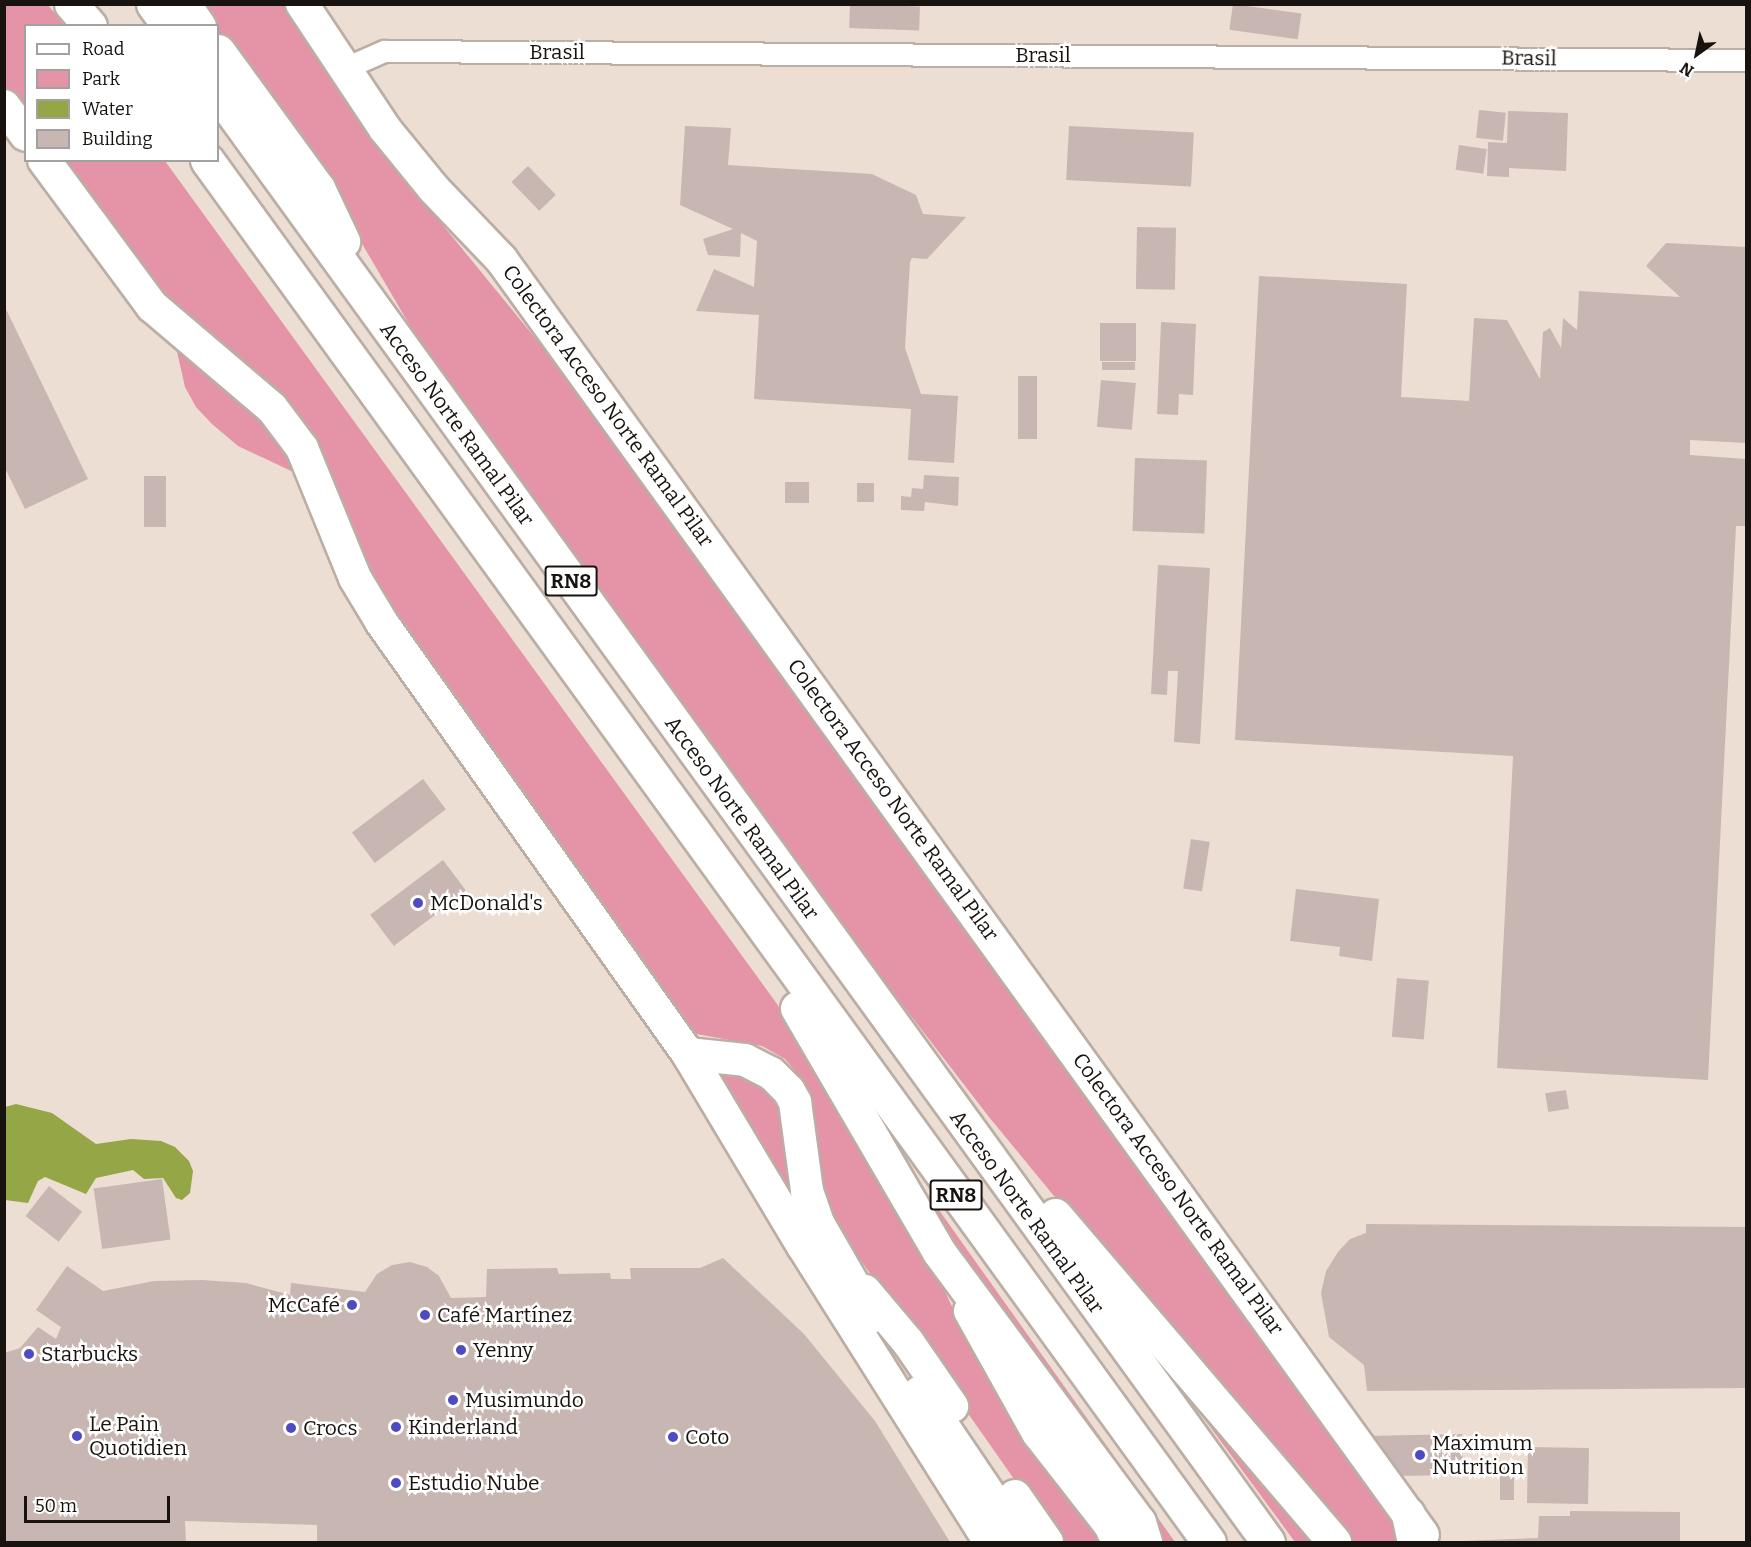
<!DOCTYPE html>
<meta charset="utf-8">
<style>
body{margin:0}
#map{position:relative;width:1751px;height:1547px;overflow:hidden;background:#ecded3;font-family:Bitter,serif}
div>[style]{position:absolute}
[style*='--x']{left:calc(var(--x)*1px);top:calc(var(--y)*1px);width:calc(var(--w)*1px);rotate:calc(var(--a)*1deg)}
.green>*{inset:0;background:#e593a6}
.water>*{inset:0;background:#95a646}
.building>*{inset:0;background:#c8b6b2;transform-origin:0 0}
.roads{filter:drop-shadow(2px 0 #bbaea4) drop-shadow(-2px 0 #bbaea4) drop-shadow(0 2px #bbaea4) drop-shadow(0 -2px #bbaea4)}
.street>*{height:21px;margin:-10.5px;padding:0 10.5px;transform-origin:10.5px;border-radius:10.5px;background:#fff}
.secondary>*{height:32px;margin:-16px;padding:0 16px;transform-origin:16px;border-radius:16px;background:#fff}
.highway>*{height:33px;margin:-16.5px;padding:0 16.5px;transform-origin:16.5px;border-radius:16.5px;background:#fff}
.dots>*{width:16px;height:16px;translate:-50% -50%;box-sizing:border-box;border:3px solid #fff;border-radius:50%}
span{translate:-50% -50%;white-space:nowrap;text-align:center;line-height:1.15;-webkit-text-stroke:5px #fff;paint-order:stroke}
.shield-label span{padding:2px 4px;background:#fff;border:2px solid;border-radius:4px;-webkit-text-stroke-width:0}
.shield-label{font-size:20px;color:#18130f;font-weight:700}
.street-label{font-size:21px;color:#18130f}
.poi-label{font-size:21px;color:#18130f}
.left{translate:0 -50%;text-align:left}
.right{translate:-100% -50%;text-align:right}
.frame{position:absolute;inset:0;border:6px solid #18130f;pointer-events:none}
.legend{position:absolute;left:24px;top:24px;width:195px;height:138px;box-sizing:border-box;background:#fff;border:2px solid #a3a19f;margin:0;padding:8px 10px;list-style:none;font-size:18px;color:#18130f}
.legend li{display:flex;align-items:center;gap:12px;height:30px}
.legend b{width:30px;border:2px solid #a3a19f}
.north{position:absolute;left:1667px;top:24px;width:60px;height:60px;-webkit-text-stroke:4px #fff;paint-order:stroke;rotate:213deg;font-size:16px;font-weight:700;line-height:24px;text-align:center;color:#18130f}
.north::after{content:'';display:block;margin:auto;width:21px;height:27px;background:#18130f;clip-path:polygon(50% 0,100% 100%,50% 72%,0 100%)}
.scale{position:absolute;left:24px;top:1496px;width:146px;height:27px;box-sizing:border-box;border:3px solid #18130f;border-top:0;padding-left:8px;font-size:18px;line-height:21px;white-space:nowrap;color:#18130f;-webkit-text-stroke:4px #fff;paint-order:stroke}
</style>
<div id="map">
<div class="green">
<i style="clip-path:polygon(4px 5px,48px 5px,64px 25px,26px 26px,25px 116px,5px 88px)"></i>
<i style="clip-path:polygon(199px 5px,289px 5px,361px 125px,540px 344px,1390px 1511px,1401px 1542px,1348px 1542px,1141px 1302px,989px 1117px,867px 959px,416px 336px,333px 194px)"></i>
<i style="clip-path:polygon(57px 161px,165px 161px,777px 1004px,925px 1249px,963px 1330px,1107px 1542px,1058px 1542px,841px 1232px,824px 1201px,813px 1112px,801px 1078px,785px 1059px,762px 1046px,691px 1033px,376px 595px,330px 485px,169px 304px)"></i>
<i style="clip-path:polygon(176px 347px,257px 413px,302px 476px,238px 446px,212px 424px,196px 407px,185px 387px)"></i>
<i style="clip-path:polygon(735px 1071px,760px 1082px,782px 1106px,812px 1236px,723px 1083px,723px 1074px)"></i>
<i style="clip-path:polygon(909px 1168px,1175px 1542px,1158px 1542px,976px 1291px)"></i>
<i style="clip-path:polygon(1161px 1360px,1322px 1542px,1295px 1542px)"></i>
</div>
<div class="water">
<i style="clip-path:polygon(16px 1104px,52px 1113px,96px 1144px,131px 1139px,161px 1141px,175px 1147px,189px 1161px,193px 1171px,190px 1193px,182px 1200px,176px 1198px,163px 1178px,144px 1179px,133px 1170px,96px 1178px,86px 1194px,45px 1177px,38px 1181px,28px 1203px,5px 1200px,5px 1107px)"></i>
</div>
<div class="building">
<i style="left:850px;top:4px;width:70px;height:24px;rotate:2deg"></i>
<i style="left:1233px;top:4px;width:69px;height:26px;rotate:8deg"></i>
<i style="left:1479px;top:110px;width:27px;height:28px;rotate:6deg"></i>
<i style="clip-path:polygon(1508px 111px,1568px 113px,1566px 171px,1509px 168px,1509px 177px,1487px 176px,1488px 142px,1507px 143px)"></i>
<i style="clip-path:polygon(685px 126px,731px 128px,728px 165px,872px 174px,916px 195px,923px 214px,966px 217px,927px 259px,912px 258px,910px 262px,905px 348px,921px 394px,958px 396px,954px 463px,908px 460px,911px 409px,754px 399px,759px 315px,696px 311px,714px 269px,754px 287px,757px 241px,741px 233px,740px 257px,708px 255px,703px 239px,733px 229px,680px 205px)"></i>
<i style="left:1069px;top:126px;width:125px;height:54px;rotate:3deg"></i>
<i style="left:1459px;top:145px;width:28px;height:25px;rotate:8deg"></i>
<i style="left:528px;top:166px;width:40px;height:23px;rotate:46deg"></i>
<i style="left:1137px;top:227px;width:39px;height:62px;rotate:1deg"></i>
<i style="clip-path:polygon(1666px 243px,1746px 247px,1746px 443px,1690px 440px,1690px 455px,1746px 459px,1746px 526px,1736px 526px,1708px 1080px,1497px 1068px,1513px 756px,1235px 740px,1259px 276px,1407px 284px,1401px 397px,1469px 401px,1474px 318px,1507px 320px,1540px 379px,1543px 332px,1550px 328px,1561px 348px,1563px 318px,1577px 330px,1579px 291px,1680px 297px,1646px 266px)"></i>
<i style="clip-path:polygon(4px 305px,88px 479px,25px 509px,4px 466px)"></i>
<i style="clip-path:polygon(1161px 322px,1196px 324px,1193px 395px,1179px 394px,1178px 415px,1157px 414px)"></i>
<i style="left:1136px;top:323px;width:38px;height:36px;rotate:90deg"></i>
<i style="left:1135px;top:362px;width:8px;height:33px;rotate:90deg"></i>
<i style="left:1018px;top:376px;width:19px;height:63px"></i>
<i style="left:1101px;top:380px;width:35px;height:47px;rotate:5deg"></i>
<i style="left:1135px;top:458px;width:72px;height:73px;rotate:2deg"></i>
<i style="clip-path:polygon(924px 475px,959px 477px,958px 506px,925px 502px,924px 511px,901px 510px,901px 496px,911px 497px,912px 488px,923px 489px)"></i>
<i style="left:144px;top:476px;width:22px;height:51px"></i>
<i style="left:785px;top:482px;width:24px;height:21px"></i>
<i style="left:857px;top:483px;width:17px;height:19px"></i>
<i style="clip-path:polygon(1158px 565px,1210px 568px,1200px 744px,1174px 742px,1178px 671px,1168px 671px,1167px 695px,1151px 694px)"></i>
<i style="left:423px;top:779px;width:38px;height:89px;rotate:53deg"></i>
<i style="left:1191px;top:839px;width:19px;height:50px;rotate:9deg"></i>
<i style="left:443px;top:860px;width:39px;height:91px;rotate:53deg"></i>
<i style="clip-path:polygon(1296px 889px,1379px 899px,1372px 961px,1339px 956px,1340px 947px,1290px 941px)"></i>
<i style="left:1397px;top:978px;width:32px;height:59px;rotate:5deg"></i>
<i style="left:1566px;top:1090px;width:19px;height:21px;rotate:81deg"></i>
<i style="left:162px;top:1179px;width:61px;height:69px;rotate:82deg"></i>
<i style="left:49px;top:1186px;width:42px;height:38px;rotate:38deg"></i>
<i style="clip-path:polygon(1366px 1224px,1746px 1227px,1746px 1388px,1367px 1391px,1364px 1365px,1329px 1337px,1321px 1293px,1326px 1271px,1338px 1252px,1350px 1239px,1366px 1233px)"></i>
<i style="clip-path:polygon(723px 1258px,804px 1334px,875px 1421px,950px 1542px,317px 1542px,317px 1525px,185px 1521px,186px 1542px,4px 1542px,4px 1353px,20px 1348px,38px 1327px,56px 1339px,61px 1327px,36px 1310px,67px 1266px,103px 1291px,154px 1281px,202px 1280px,246px 1283px,290px 1295px,291px 1283px,365px 1292px,377px 1274px,392px 1265px,410px 1262px,427px 1267px,439px 1276px,451px 1298px,486px 1297px,487px 1269px,557px 1268px,559px 1274px,610px 1273px,611px 1279px,631px 1279px,630px 1268px,700px 1268px)"></i>
<i style="clip-path:polygon(1462px 1434px,1463px 1475px,1391px 1476px,1365px 1436px)"></i>
<i style="left:1528px;top:1447px;width:61px;height:56px;rotate:1deg"></i>
<i style="left:1500px;top:1465px;width:14px;height:35px"></i>
<i style="clip-path:polygon(1570px 1511px,1680px 1512px,1680px 1542px,1437px 1542px,1538px 1538px,1539px 1516px,1570px 1516px)"></i>
</div>
<div class="roads">
<div class="street">
<i style="--x:343;--y:69;--w:45;--a:-23.7"></i>
<i style="--x:384;--y:51;--w:1362;--a:0.38"></i>
</div>
<div class="secondary">
<i style="--x:302;--y:4;--w:150;--a:56.4"></i>
<i style="--x:385;--y:129;--w:77;--a:50.8"></i>
<i style="--x:434;--y:189;--w:97;--a:46.3"></i>
<i style="--x:501;--y:259;--w:1574;--a:54.15"></i>
<i style="--x:4;--y:106;--w:36;--a:53"></i>
<i style="--x:44;--y:160;--w:182;--a:53.5"></i>
<i style="--x:152;--y:306;--w:157;--a:40.4"></i>
<i style="--x:272;--y:408;--w:50;--a:53.1"></i>
<i style="--x:302;--y:448;--w:140;--a:67.8"></i>
<i style="--x:355;--y:578;--w:52;--a:59"></i>
<i style="--x:382;--y:623;--w:529;--a:54.63"></i>
<i style="--x:688;--y:1054;--w:224;--a:59.1"></i>
<i style="--x:803;--y:1246;--w:350;--a:57.7"></i>
<i style="--x:688;--y:1054;--w:57;--a:6"></i>
<i style="--x:745;--y:1060;--w:29;--a:27"></i>
<i style="--x:771;--y:1073;--w:25;--a:45"></i>
<i style="--x:789;--y:1091;--w:13;--a:61"></i>
<i style="--x:795;--y:1102;--w:90;--a:82.3"></i>
<i style="--x:807;--y:1191;--w:34;--a:71"></i>
<i style="--x:818;--y:1223;--w:108;--a:60.1"></i>
<i style="--x:865;--y:1291;--w:67;--a:49.9"></i>
<i style="--x:908;--y:1342;--w:78;--a:55.5"></i>
<i style="--x:970;--y:1311;--w:140;--a:60.9"></i>
<i style="--x:1038;--y:1433;--w:117;--a:52"></i>
<i style="--x:1110;--y:1525;--w:19;--a:65"></i>
<i style="--x:920;--y:1392;--w:181;--a:56"></i>
<i style="--x:1015;--y:1496;--w:56;--a:55.2"></i>
</div>
<div class="highway">
<i style="--x:71;--y:4;--w:29;--a:49"></i>
<i style="--x:153;--y:4;--w:27;--a:54"></i>
<i style="--x:184;--y:4;--w:27;--a:56"></i>
<i style="--x:218;--y:51;--w:170;--a:53.9"></i>
<i style="--x:318;--y:188;--w:59;--a:64.7"></i>
<i style="--x:218;--y:93;--w:1789;--a:54.07"></i>
<i style="--x:207;--y:160;--w:1707;--a:54.06"></i>
<i style="--x:797;--y:1008;--w:282;--a:59.8"></i>
<i style="--x:939;--y:1252;--w:336;--a:53.5"></i>
<i style="--x:1139;--y:1522;--w:21;--a:73"></i>
<i style="--x:1055;--y:1215;--w:430;--a:49.5"></i>
<i style="--x:1408;--y:1514;--w:29;--a:78"></i>
</div>
</div>
<div class="dots">
<i style="left:418px;top:903px;background:#4e4ac1"></i>
<i style="left:352px;top:1305px;background:#4e4ac1"></i>
<i style="left:425px;top:1315px;background:#4e4ac1"></i>
<i style="left:461px;top:1350px;background:#4e4ac1"></i>
<i style="left:29px;top:1354px;background:#4e4ac1"></i>
<i style="left:453px;top:1400px;background:#4e4ac1"></i>
<i style="left:396px;top:1427px;background:#4e4ac1"></i>
<i style="left:291px;top:1428px;background:#4e4ac1"></i>
<i style="left:77px;top:1436px;background:#4e4ac1"></i>
<i style="left:673px;top:1437px;background:#4e4ac1"></i>
<i style="left:1420px;top:1455px;background:#4e4ac1"></i>
<i style="left:396px;top:1483px;background:#4e4ac1"></i>
</div>
<div class="shield-label">
<span style="left:571px;top:581px">RN8</span>
<span style="left:956px;top:1195px">RN8</span>
</div>
<div class="street-label">
<span style="left:557px;top:52px">Brasil</span>
<span style="left:1043px;top:55px">Brasil</span>
<span style="left:1529px;top:58px;rotate:1deg">Brasil</span>
<span style="left:608px;top:406px;rotate:54deg">Colectora Acceso Norte Ramal Pilar</span>
<span style="left:457px;top:424px;rotate:54deg">Acceso Norte Ramal Pilar</span>
<span style="left:893px;top:800px;rotate:54deg">Colectora Acceso Norte Ramal Pilar</span>
<span style="left:742px;top:818px;rotate:54deg">Acceso Norte Ramal Pilar</span>
<span style="left:1178px;top:1194px;rotate:54deg">Colectora Acceso Norte Ramal Pilar</span>
<span style="left:1027px;top:1212px;rotate:54deg">Acceso Norte Ramal Pilar</span>
</div>
<div class="poi-label">
<span class="left" style="left:430px;top:903px">McDonald's</span>
<span class="right" style="left:340px;top:1305px">McCafé</span>
<span class="left" style="left:437px;top:1315px">Café Martínez</span>
<span class="left" style="left:473px;top:1350px">Yenny</span>
<span class="left" style="left:41px;top:1354px">Starbucks</span>
<span class="left" style="left:465px;top:1400px">Musimundo</span>
<span class="left" style="left:89px;top:1436px">Le Pain<br>Quotidien</span>
<span class="left" style="left:408px;top:1427px">Kinderland</span>
<span class="left" style="left:303px;top:1428px">Crocs</span>
<span class="left" style="left:685px;top:1437px">Coto</span>
<span class="left" style="left:1432px;top:1455px">Maximum<br>Nutrition</span>
<span class="left" style="left:408px;top:1483px">Estudio Nube</span>
</div>
<div class="frame"></div>
<ul class="legend">
<li><b style="height:8px;background:#fff"></b>Road</li>
<li><b style="height:16px;background:#e593a6"></b>Park</li>
<li><b style="height:16px;background:#95a646"></b>Water</li>
<li><b style="height:16px;background:#c8b6b2"></b>Building</li>
</ul>
<div class="north">N</div>
<div class="scale">50 m</div>
</div>
